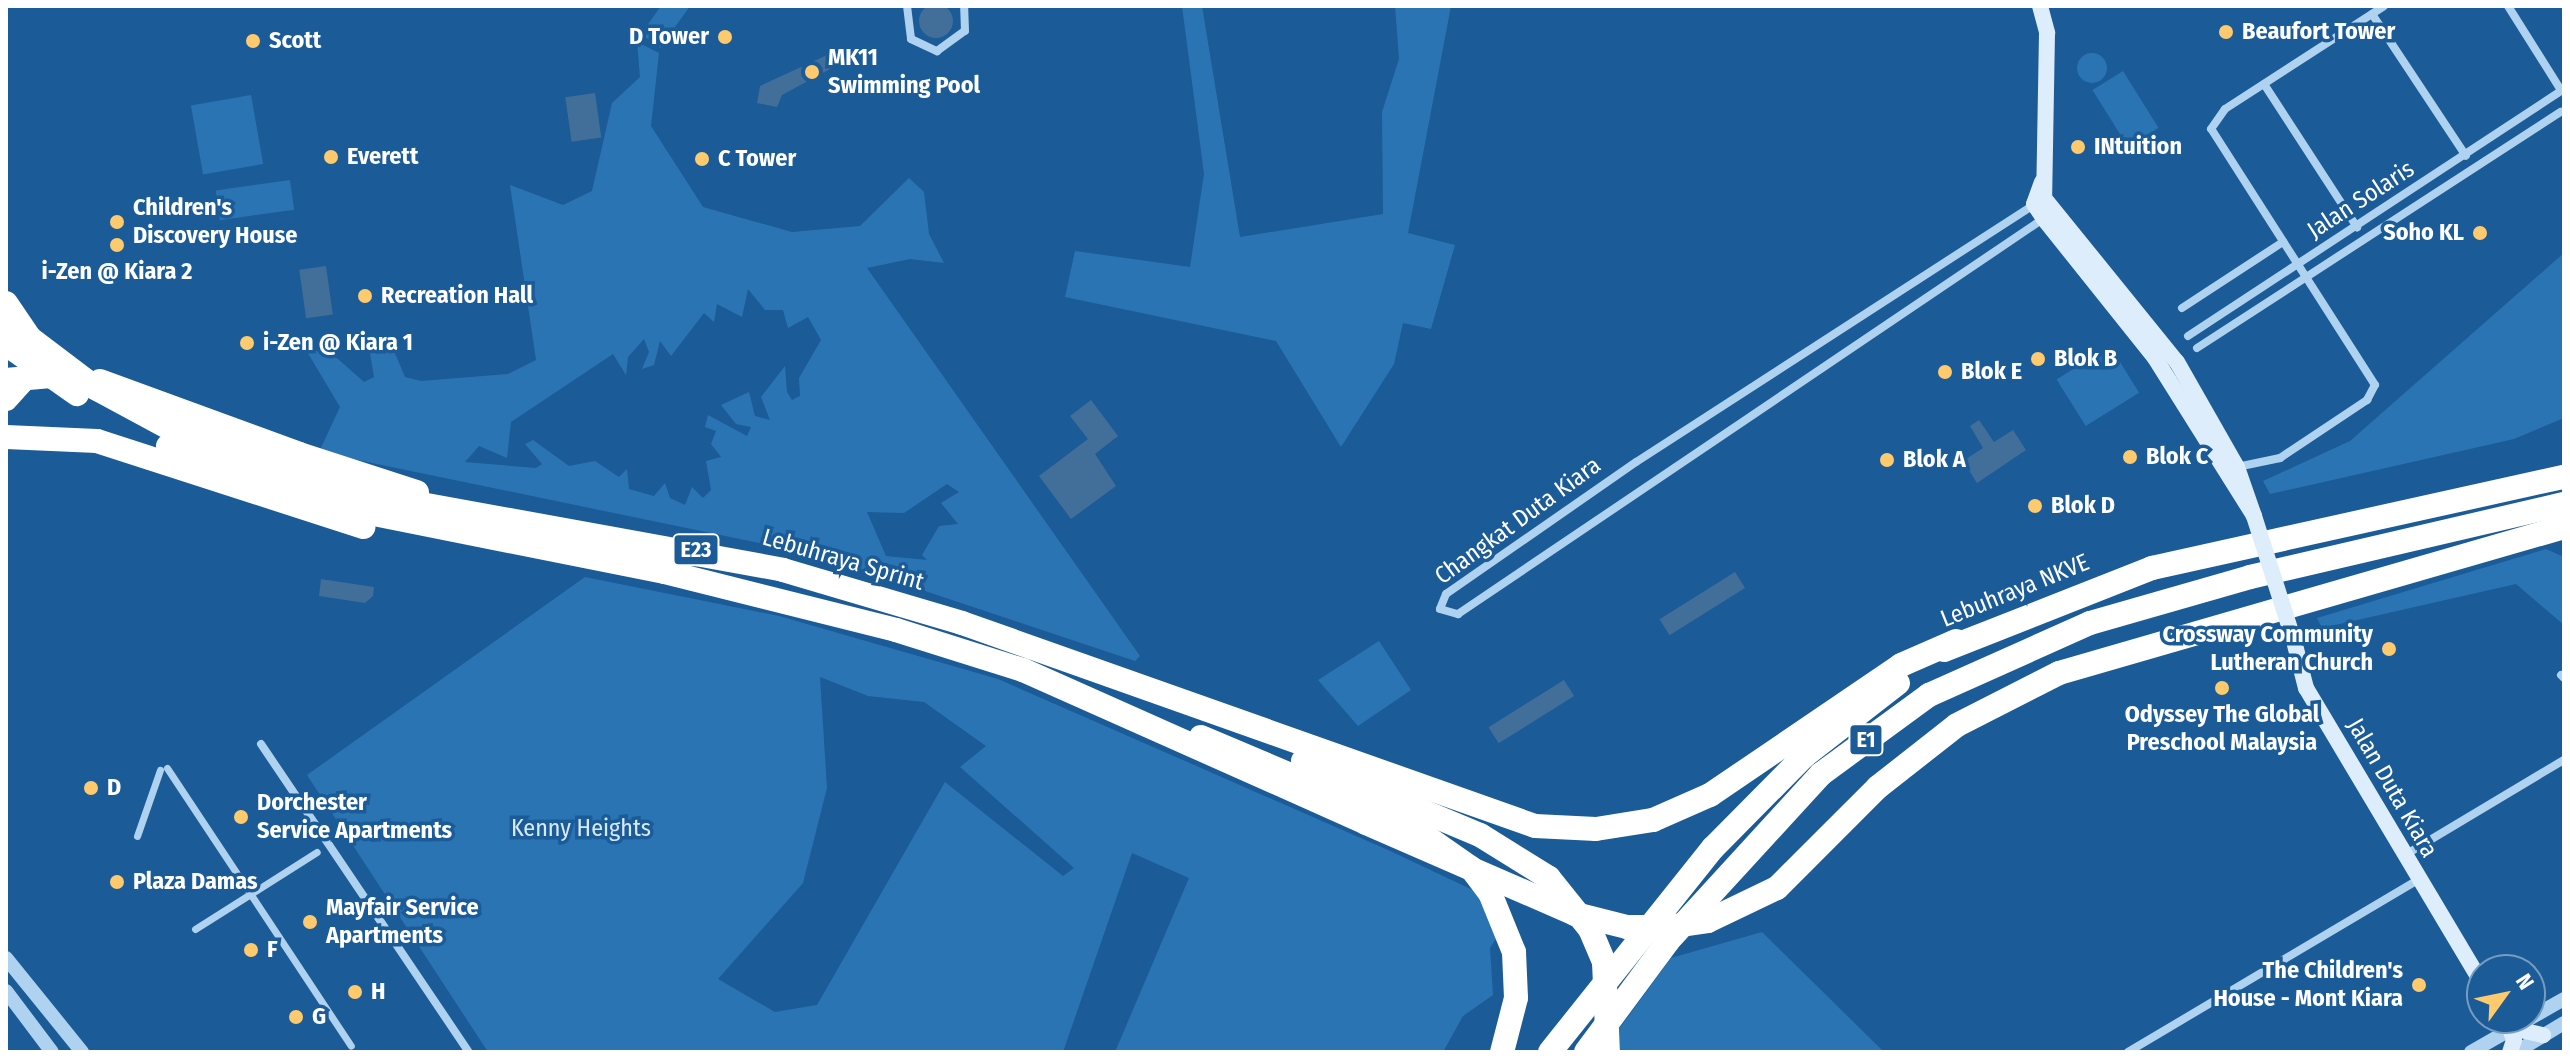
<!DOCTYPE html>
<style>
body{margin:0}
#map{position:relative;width:2570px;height:1058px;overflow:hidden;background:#1b5b98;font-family:"Fira Sans Condensed",sans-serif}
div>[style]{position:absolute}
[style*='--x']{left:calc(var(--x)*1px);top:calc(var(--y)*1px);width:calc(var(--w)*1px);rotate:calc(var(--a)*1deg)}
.green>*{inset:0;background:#2b74b4;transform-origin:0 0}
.round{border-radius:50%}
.water>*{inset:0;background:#426f99;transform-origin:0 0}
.pedestrian>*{height:7px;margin:-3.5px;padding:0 3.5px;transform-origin:3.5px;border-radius:3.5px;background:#afd2f0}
.minor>*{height:8px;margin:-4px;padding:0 4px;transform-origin:4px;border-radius:4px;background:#afd2f0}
.tertiary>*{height:14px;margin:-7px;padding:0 7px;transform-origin:7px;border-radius:7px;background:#afd2f0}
.secondary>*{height:16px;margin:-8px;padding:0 8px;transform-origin:8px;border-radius:8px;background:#ddedfb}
.motorway>*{height:24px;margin:-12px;padding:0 12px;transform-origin:12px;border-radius:12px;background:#fff}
.secondary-bridge>*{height:16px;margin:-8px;padding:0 8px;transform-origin:8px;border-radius:8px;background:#ddedfb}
.motorway-bridge>*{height:24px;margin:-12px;padding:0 12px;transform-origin:12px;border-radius:12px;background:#fff}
.dots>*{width:22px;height:22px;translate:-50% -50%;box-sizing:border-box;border:4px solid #1b5b98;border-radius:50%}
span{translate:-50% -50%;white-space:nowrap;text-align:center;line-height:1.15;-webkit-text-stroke:7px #1b5b98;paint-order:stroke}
.shield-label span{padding:2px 6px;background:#1b5b98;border:2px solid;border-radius:6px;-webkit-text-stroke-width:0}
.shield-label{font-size:22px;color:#fff;font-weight:700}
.poi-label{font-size:24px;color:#fff;font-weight:700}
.left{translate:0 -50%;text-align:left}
.right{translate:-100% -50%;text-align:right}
.street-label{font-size:24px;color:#fff}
.park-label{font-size:24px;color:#d6eafb}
.frame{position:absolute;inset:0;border:8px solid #fff;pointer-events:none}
.north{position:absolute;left:2466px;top:954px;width:80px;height:80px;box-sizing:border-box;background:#1b5b98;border:2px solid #769dc1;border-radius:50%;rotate:57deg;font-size:22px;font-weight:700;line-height:32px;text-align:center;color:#fff}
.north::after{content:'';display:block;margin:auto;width:28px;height:36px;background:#ffca6e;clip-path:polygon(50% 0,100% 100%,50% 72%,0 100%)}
</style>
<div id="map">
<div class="green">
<i style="clip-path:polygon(661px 6px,690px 6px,660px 48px,641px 34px)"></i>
<i style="clip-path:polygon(1182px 6px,1202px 6px,1240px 237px,1383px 214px,1382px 112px,1399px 59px,1395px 6px,1451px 6px,1408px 233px,1455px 245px,1431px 329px,1403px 323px,1394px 364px,1341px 447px,1276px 341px,1065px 297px,1075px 251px,1190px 267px,1204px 174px)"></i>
<i style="clip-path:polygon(evenodd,637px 42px,659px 53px,651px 126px,703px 207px,792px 232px,860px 226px,909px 178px,924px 192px,929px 234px,944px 263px,910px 259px,867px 268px,1140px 656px,1135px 661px,817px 555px,319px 452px,340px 407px,306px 350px,330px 352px,364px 382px,374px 377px,370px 353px,394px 351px,405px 377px,421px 381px,508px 374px,536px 360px,510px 185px,563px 205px,592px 191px,612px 103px,640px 77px,637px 42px,748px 289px,765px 310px,783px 310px,788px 328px,808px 317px,821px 340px,799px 378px,800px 396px,792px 400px,787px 392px,785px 366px,761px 397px,770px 420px,755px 416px,749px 392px,721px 405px,736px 424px,751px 427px,747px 436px,708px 415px,705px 427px,716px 431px,711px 444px,721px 457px,706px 461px,711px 490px,703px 498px,692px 487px,685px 505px,670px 498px,665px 483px,654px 496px,629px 489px,627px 469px,619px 477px,595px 461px,569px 466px,533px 440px,525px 444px,542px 464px,536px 468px,465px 462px,479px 446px,507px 458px,511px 422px,613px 354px,626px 375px,628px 357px,644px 339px,649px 352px,642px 369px,654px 365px,660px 341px,671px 356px,704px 313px,714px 322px,717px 304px,742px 317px,748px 289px,637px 42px,947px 484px,959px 492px,941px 503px,958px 524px,939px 526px,922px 555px,927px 560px,886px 556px,867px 512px,904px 513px,947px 484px)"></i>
<i class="round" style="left:2077px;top:53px;width:30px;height:30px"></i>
<i style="left:2123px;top:71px;width:67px;height:36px;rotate:58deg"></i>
<i style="left:251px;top:95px;width:70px;height:61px;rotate:80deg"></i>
<i style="left:290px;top:180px;width:30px;height:75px;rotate:82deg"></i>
<i style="clip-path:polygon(2564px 253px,2564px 418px,2514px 439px,2270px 494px,2263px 481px,2350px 441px)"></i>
<i style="left:2110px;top:346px;width:55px;height:63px;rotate:58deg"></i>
<i style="clip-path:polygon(2546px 549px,2564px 557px,2564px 625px,2516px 584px,2322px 628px,2317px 618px)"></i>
<i style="clip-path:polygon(evenodd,585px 577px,779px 616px,998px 679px,1388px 850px,1477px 892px,1497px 937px,1490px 948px,1493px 995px,1463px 1016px,1443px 1052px,1115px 1052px,1189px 878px,1132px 853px,1063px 1052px,488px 1052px,307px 775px,585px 577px,820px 677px,868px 696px,924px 702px,986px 746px,960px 767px,1074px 868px,1063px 876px,945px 782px,817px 1005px,775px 1012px,718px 979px,803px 883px,827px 788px,820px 677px)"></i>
<i style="clip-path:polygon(1379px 641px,1411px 690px,1358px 726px,1318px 680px)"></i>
<i style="clip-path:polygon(1762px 932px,1884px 1052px,1617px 1052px,1619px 1029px,1671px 958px)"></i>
</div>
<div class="water">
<i class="round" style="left:919px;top:4px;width:34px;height:34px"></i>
<i style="clip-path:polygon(838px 50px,845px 61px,782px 95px,777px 107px,757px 103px,760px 86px)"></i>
<i style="left:595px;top:93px;width:45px;height:30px;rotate:82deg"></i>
<i style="left:326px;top:266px;width:49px;height:27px;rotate:82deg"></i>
<i style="clip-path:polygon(1091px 400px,1118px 436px,1095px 454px,1116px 486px,1071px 519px,1039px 476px,1088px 439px,1070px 416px)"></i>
<i style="clip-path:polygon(1979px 420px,1994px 442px,2013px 430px,2026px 450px,1977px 483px,1963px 461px,1983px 448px,1970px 426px)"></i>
<i style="left:1735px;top:572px;width:19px;height:89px;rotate:58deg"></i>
<i style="clip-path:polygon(321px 579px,374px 587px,373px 596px,365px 603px,319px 596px)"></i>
<i style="left:1564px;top:680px;width:19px;height:89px;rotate:58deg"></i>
</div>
<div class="pedestrian">
<i style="--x:167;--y:768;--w:333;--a:56.5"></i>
<i style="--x:137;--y:836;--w:70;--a:-70.8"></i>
<i style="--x:195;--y:929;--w:144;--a:-32.3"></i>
</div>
<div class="minor">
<i style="--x:907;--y:6;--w:33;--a:83"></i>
<i style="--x:911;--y:39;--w:29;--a:25"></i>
<i style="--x:937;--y:51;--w:34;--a:-36"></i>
<i style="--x:965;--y:31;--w:25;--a:-92"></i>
<i style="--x:2508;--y:6;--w:99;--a:57.8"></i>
<i style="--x:2372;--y:14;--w:170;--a:56.5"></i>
<i style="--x:2264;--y:84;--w:171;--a:57"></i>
<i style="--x:2035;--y:204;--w:475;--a:147.1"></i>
<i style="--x:1636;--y:462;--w:231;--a:145.2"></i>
<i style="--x:1446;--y:594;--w:16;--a:112"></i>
<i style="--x:1440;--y:609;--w:19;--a:16"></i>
<i style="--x:1458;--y:614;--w:709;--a:-34.03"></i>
<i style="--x:2182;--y:308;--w:121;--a:-33.2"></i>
<i style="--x:2188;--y:336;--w:450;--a:-33.3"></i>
<i style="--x:2197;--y:348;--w:434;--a:-33"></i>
<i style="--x:2237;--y:467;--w:44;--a:-11.8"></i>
<i style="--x:2280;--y:458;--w:105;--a:-33.7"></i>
<i style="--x:2367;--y:400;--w:17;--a:-62"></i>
<i style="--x:2375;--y:385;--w:304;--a:-122.6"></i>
<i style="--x:2211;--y:129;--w:24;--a:-55"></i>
<i style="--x:2225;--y:109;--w:189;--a:-32.9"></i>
<i style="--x:2561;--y:675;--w:4;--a:45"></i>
<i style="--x:261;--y:744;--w:372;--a:56"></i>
<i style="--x:2405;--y:855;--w:185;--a:-30.9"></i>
<i style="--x:2128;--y:1052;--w:337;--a:-30.7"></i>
</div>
<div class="tertiary">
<i style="--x:6;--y:958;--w:121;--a:51"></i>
<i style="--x:6;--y:991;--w:76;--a:53"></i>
<i style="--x:2471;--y:1052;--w:107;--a:-29.7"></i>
<i style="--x:2516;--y:1052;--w:56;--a:-31.1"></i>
</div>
<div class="secondary">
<i style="--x:2040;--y:6;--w:28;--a:75"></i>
<i style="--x:2047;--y:33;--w:165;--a:91"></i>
<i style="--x:2044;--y:198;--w:211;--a:51"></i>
<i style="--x:2177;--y:362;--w:121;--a:60.3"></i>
<i style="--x:2237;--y:467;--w:52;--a:70.9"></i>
<i style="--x:2042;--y:182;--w:23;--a:110"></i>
<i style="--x:2034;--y:204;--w:18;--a:56"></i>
<i style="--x:2044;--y:219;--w:178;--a:51.4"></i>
<i style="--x:2155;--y:358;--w:186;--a:57.9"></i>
<i style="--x:2294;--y:641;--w:49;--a:75.7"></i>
<i style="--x:2306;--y:688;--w:344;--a:59.2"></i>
<i style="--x:2506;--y:1018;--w:23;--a:70"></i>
<i style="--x:2514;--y:1040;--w:13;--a:108"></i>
<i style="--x:2512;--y:1028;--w:32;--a:13"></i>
</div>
<div class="motorway">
<i style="--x:6;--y:303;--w:57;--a:55.8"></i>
<i style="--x:38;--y:350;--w:18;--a:103"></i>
<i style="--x:34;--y:368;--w:42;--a:132.1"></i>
<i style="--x:6;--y:437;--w:91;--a:2.5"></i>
<i style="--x:97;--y:441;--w:280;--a:17.9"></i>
<i style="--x:299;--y:454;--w:124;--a:17.9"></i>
<i style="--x:361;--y:493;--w:429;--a:10.3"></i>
<i style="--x:783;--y:570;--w:187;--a:16.5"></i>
<i style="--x:962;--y:623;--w:608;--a:19.51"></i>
<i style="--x:1535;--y:826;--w:61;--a:2.8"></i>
<i style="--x:1596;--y:829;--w:58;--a:-9"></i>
<i style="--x:1653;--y:820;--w:62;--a:-23.7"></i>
<i style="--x:1710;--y:795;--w:231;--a:-34.2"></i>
<i style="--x:1901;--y:665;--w:60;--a:-23.6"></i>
<i style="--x:339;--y:507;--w:332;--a:11.3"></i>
<i style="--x:665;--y:572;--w:238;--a:14.1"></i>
<i style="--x:896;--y:630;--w:133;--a:17.5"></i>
<i style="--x:1023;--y:670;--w:376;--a:24"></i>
<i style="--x:1944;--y:650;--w:224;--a:-21.5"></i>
<i style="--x:2152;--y:568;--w:422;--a:-12.5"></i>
<i style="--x:1201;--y:737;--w:228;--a:23"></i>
<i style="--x:1411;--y:826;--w:73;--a:35"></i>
<i style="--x:1471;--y:868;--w:31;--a:53"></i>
<i style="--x:1490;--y:893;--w:64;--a:67.9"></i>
<i style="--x:1514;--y:952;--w:46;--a:87.5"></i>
<i style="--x:1516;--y:998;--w:56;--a:104.5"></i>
<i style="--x:1878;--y:787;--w:100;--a:-38.1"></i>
<i style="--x:1957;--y:725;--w:114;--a:-27"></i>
<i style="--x:2059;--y:673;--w:526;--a:-16.13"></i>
<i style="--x:1550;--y:1052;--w:261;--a:-51.4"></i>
<i style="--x:1713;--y:848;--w:129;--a:-45.3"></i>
<i style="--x:1804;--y:756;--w:119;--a:-37.8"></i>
<i style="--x:1586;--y:1052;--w:138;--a:-53.5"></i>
<i style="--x:1668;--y:941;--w:226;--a:-47.5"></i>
<i style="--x:1821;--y:774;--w:134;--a:-36.2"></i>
<i style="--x:1929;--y:695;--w:176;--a:-24.1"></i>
<i style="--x:2090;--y:623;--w:166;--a:-16"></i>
<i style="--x:2250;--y:577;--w:322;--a:-13.1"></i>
</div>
<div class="secondary-bridge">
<i style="--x:2254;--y:516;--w:131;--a:72.3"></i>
</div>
<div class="motorway-bridge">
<i style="--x:6;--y:320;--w:114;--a:37.2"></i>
<i style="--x:97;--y:389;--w:91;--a:28.3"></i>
<i style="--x:177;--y:432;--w:194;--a:18.3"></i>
<i style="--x:6;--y:344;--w:87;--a:35.2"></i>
<i style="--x:6;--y:380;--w:45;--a:-5.1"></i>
<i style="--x:100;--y:381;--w:212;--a:20.1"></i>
<i style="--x:168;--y:446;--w:182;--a:19.6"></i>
<i style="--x:1303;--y:761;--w:192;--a:22.7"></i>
<i style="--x:1480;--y:835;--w:81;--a:31.9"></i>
<i style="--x:1549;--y:878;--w:65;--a:51.2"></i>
<i style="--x:1590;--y:929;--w:36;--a:67"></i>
<i style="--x:1604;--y:962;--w:90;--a:87.5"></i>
<i style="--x:1366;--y:823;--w:228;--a:23.5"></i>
<i style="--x:1575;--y:914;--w:54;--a:14"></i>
<i style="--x:1627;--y:927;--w:41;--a:0"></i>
<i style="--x:1668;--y:927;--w:40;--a:-8.5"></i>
<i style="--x:1708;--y:921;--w:76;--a:-25.6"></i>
<i style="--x:1777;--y:888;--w:143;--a:-45"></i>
</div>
<div class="dots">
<i style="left:2226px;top:32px;background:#ffca6e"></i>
<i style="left:725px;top:37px;background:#ffca6e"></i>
<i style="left:253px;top:41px;background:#ffca6e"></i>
<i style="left:812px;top:72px;background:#ffca6e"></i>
<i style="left:2078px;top:147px;background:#ffca6e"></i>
<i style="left:331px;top:157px;background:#ffca6e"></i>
<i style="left:702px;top:159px;background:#ffca6e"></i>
<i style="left:117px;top:222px;background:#ffca6e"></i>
<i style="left:2480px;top:233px;background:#ffca6e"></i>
<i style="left:117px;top:245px;background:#ffca6e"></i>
<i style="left:365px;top:296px;background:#ffca6e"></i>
<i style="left:247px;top:343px;background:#ffca6e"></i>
<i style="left:2038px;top:359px;background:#ffca6e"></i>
<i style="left:1945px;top:372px;background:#ffca6e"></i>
<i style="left:2130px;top:457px;background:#ffca6e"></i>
<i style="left:1887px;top:460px;background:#ffca6e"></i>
<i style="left:2035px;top:506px;background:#ffca6e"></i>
<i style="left:2389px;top:649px;background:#ffca6e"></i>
<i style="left:2222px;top:688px;background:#ffca6e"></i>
<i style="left:91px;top:788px;background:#ffca6e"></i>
<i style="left:241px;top:817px;background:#ffca6e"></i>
<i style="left:117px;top:882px;background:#ffca6e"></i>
<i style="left:310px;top:922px;background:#ffca6e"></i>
<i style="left:251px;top:950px;background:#ffca6e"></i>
<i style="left:2419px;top:985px;background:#ffca6e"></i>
<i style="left:355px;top:992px;background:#ffca6e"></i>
<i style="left:296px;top:1017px;background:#ffca6e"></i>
</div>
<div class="shield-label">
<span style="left:696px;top:550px">E23</span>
<span style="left:1866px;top:740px">E1</span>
</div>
<div class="poi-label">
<span class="left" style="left:2242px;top:32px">Beaufort Tower</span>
<span class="right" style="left:709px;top:37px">D Tower</span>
<span class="left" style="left:269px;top:41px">Scott</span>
<span class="left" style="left:828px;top:72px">MK11<br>Swimming Pool</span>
<span class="left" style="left:2094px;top:147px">INtuition</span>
<span class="left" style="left:347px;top:157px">Everett</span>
<span class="left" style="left:718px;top:159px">C Tower</span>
<span class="left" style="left:133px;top:222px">Children's<br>Discovery House</span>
<span class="right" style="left:2464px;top:233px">Soho KL</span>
<span style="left:117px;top:272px">i-Zen @ Kiara 2</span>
<span class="left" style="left:381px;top:296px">Recreation Hall</span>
<span class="left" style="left:263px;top:343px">i-Zen @ Kiara 1</span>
<span class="left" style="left:2054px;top:359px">Blok B</span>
<span class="left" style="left:1961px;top:372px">Blok E</span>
<span class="left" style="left:2146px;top:457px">Blok C</span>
<span class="left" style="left:1903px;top:460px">Blok A</span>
<span class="left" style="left:2051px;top:506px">Blok D</span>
<span class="right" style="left:2373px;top:649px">Crossway Community<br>Lutheran Church</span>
<span style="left:2222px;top:729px">Odyssey The Global<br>Preschool Malaysia</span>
<span class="left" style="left:107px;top:788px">D</span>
<span class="left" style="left:257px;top:817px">Dorchester<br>Service Apartments</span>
<span class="left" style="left:133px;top:882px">Plaza Damas</span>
<span class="left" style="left:326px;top:922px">Mayfair Service<br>Apartments</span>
<span class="left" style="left:267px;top:950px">F</span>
<span class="right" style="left:2403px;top:985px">The Children's<br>House - Mont Kiara</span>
<span class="left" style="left:371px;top:992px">H</span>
<span class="left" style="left:312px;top:1017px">G</span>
</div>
<div class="street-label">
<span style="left:2361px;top:200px;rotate:-33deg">Jalan Solaris</span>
<span style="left:1518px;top:521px;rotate:-36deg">Changkat Duta Kiara</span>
<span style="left:843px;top:560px;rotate:16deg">Lebuhraya Sprint</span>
<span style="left:2015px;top:591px;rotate:-22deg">Lebuhraya NKVE</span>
<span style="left:2392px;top:788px;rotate:60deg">Jalan Duta Kiara</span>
</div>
<div class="park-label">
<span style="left:581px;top:829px">Kenny Heights</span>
</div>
<div class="frame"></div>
<div class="north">N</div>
</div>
